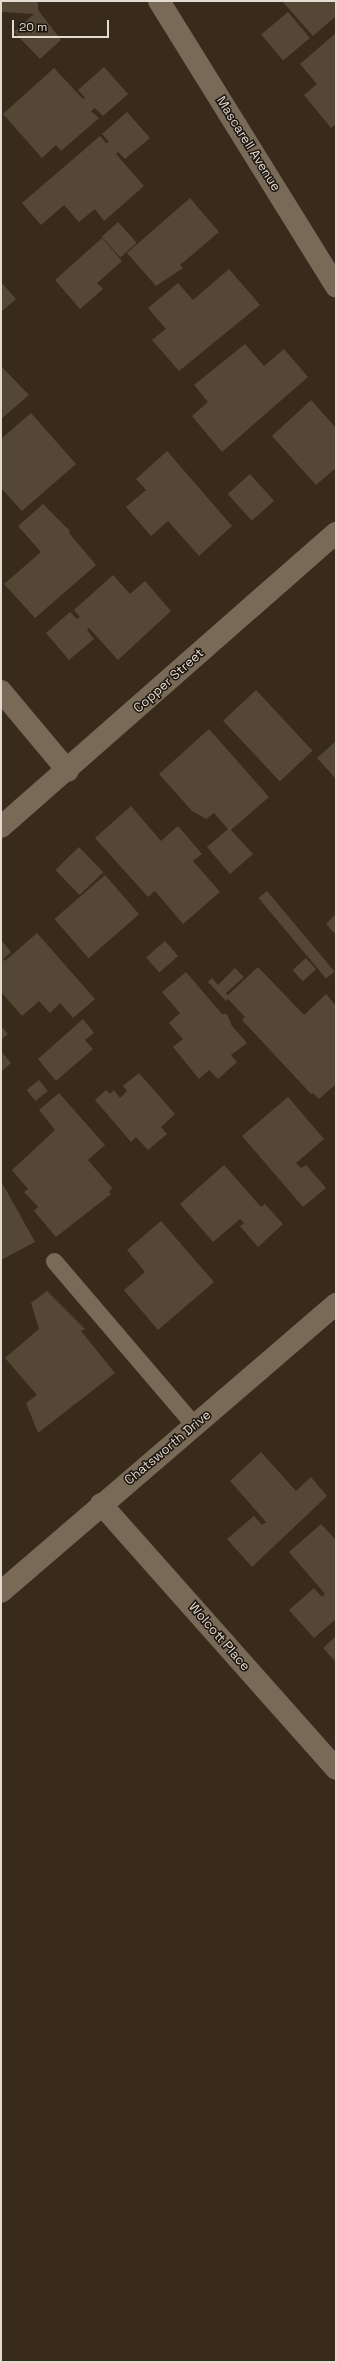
<!DOCTYPE html>
<style>
body{margin:0}
#map{position:relative;width:337px;height:2363px;overflow:hidden;background:#392b1b;font-family:"Space Grotesk",sans-serif}
div>[style]{position:absolute}
[style*='--x']{left:calc(var(--x)*1px);top:calc(var(--y)*1px);width:calc(var(--w)*1px);rotate:calc(var(--a)*1deg)}
.building>*{inset:0;background:#544735;transform-origin:0 0}
.service>*{height:17px;margin:-8.5px;padding:0 8.5px;transform-origin:8.5px;border-radius:8.5px;background:#796957}
.minor>*{height:22px;margin:-11px;padding:0 11px;transform-origin:11px;border-radius:11px;background:#796957}
.secondary>*{height:22px;margin:-11px;padding:0 11px;transform-origin:11px;border-radius:11px;background:#796957}
span{translate:-50% -50%;white-space:nowrap;text-align:center;line-height:1.15;-webkit-text-stroke:3px #1b150e;paint-order:stroke}
.street-label{font-size:13px;color:#e3dad0}
.frame{position:absolute;inset:0;border:2px solid #e3dad0;pointer-events:none}
.scale{position:absolute;left:12px;top:20px;width:97px;height:18px;box-sizing:border-box;border:2px solid #e3dad0;border-top:0;padding-left:5px;font-size:12px;line-height:14px;white-space:nowrap;color:#e3dad0;-webkit-text-stroke:3px #1b150e;paint-order:stroke}
</style>
<div id="map">
<div class="building">
<i style="clip-path:polygon(2px 1px,38px 1px,38px 10px,61px 40px,40px 59px,14px 32px,34px 14px,2px 12px)"></i>
<i style="clip-path:polygon(282px 1px,336px 1px,336px 16px,313px 36px)"></i>
<i style="left:288px;top:12px;width:34px;height:35px;rotate:50deg"></i>
<i style="clip-path:polygon(336px 33px,336px 124px,331px 128px,304px 95px,317px 84px,300px 64px)"></i>
<i style="clip-path:polygon(104px 67px,128px 94px,103px 116px,95px 108px,91px 111px,99px 118px,61px 151px,56px 145px,42px 158px,3px 114px,54px 68px,83px 99px,85px 98px,78px 90px)"></i>
<i style="clip-path:polygon(127px 112px,150px 138px,125px 159px,118px 152px,116px 154px,144px 186px,104px 221px,95px 209px,79px 222px,64px 205px,41px 225px,22px 203px,100px 136px,106px 143px,109px 142px,102px 134px)"></i>
<i style="clip-path:polygon(190px 198px,219px 232px,180px 265px,183px 268px,156px 286px,127px 253px)"></i>
<i style="left:118px;top:222px;width:28px;height:22px;rotate:48deg"></i>
<i style="clip-path:polygon(102px 238px,122px 261px,97px 283px,103px 289px,80px 309px,55px 280px)"></i>
<i style="clip-path:polygon(229px 269px,260px 305px,179px 371px,152px 340px,166px 329px,148px 308px,178px 283px,193px 300px)"></i>
<i style="clip-path:polygon(1px 282px,16px 299px,1px 312px)"></i>
<i style="clip-path:polygon(245px 344px,264px 366px,284px 349px,308px 377px,222px 452px,192px 416px,208px 402px,194px 385px)"></i>
<i style="clip-path:polygon(1px 366px,29px 395px,1px 419px)"></i>
<i style="clip-path:polygon(311px 400px,336px 428px,336px 468px,316px 485px,272px 436px)"></i>
<i style="clip-path:polygon(31px 413px,76px 464px,22px 511px,1px 488px,1px 439px)"></i>
<i style="clip-path:polygon(167px 451px,232px 526px,199px 556px,168px 521px,151px 536px,126px 507px,146px 490px,136px 479px)"></i>
<i style="left:250px;top:474px;width:36px;height:30px;rotate:48deg"></i>
<i style="clip-path:polygon(43px 504px,70px 531px,69px 533px,96px 565px,35px 618px,4px 584px,41px 552px,18px 526px)"></i>
<i style="clip-path:polygon(113px 575px,130px 594px,145px 581px,171px 611px,118px 660px,89px 628px,87px 630px,94px 639px,69px 660px,46px 633px,70px 612px,77px 619px,80px 617px,74px 610px)"></i>
<i style="left:256px;top:690px;width:83px;height:45px;rotate:47deg"></i>
<i style="clip-path:polygon(209px 729px,269px 797px,231px 830px,253px 854px,230px 874px,207px 847px,228px 829px,214px 813px,206px 819px,192px 811px,159px 774px)"></i>
<i style="clip-path:polygon(336px 741px,336px 779px,317px 758px)"></i>
<i style="clip-path:polygon(131px 806px,161px 841px,178px 826px,202px 854px,193px 861px,220px 892px,183px 924px,155px 891px,148px 897px,95px 838px)"></i>
<i style="left:79px;top:847px;width:35px;height:33px;rotate:46deg"></i>
<i style="left:105px;top:875px;width:52px;height:67px;rotate:49deg"></i>
<i style="left:267px;top:891px;width:105px;height:11px;rotate:50deg"></i>
<i style="clip-path:polygon(336px 914px,336px 935px,326px 924px)"></i>
<i style="clip-path:polygon(37px 933px,95px 999px,73px 1018px,60px 1003px,50px 1013px,39px 1001px,22px 1016px,1px 992px,1px 940px,11px 952px,3px 959px,5px 961px)"></i>
<i style="left:165px;top:941px;width:20px;height:25px;rotate:49deg"></i>
<i style="left:306px;top:958px;width:15px;height:18px;rotate:48deg"></i>
<i style="clip-path:polygon(258px 967px,304px 1015px,326px 994px,336px 1006px,336px 1084px,319px 1099px,313px 1093px,311px 1094px,242px 1020px,245px 1017px,228px 999px,226px 1001px,208px 982px,212px 978px,218px 985px,235px 968px,244px 977px,226px 993px,228px 995px)"></i>
<i style="clip-path:polygon(186px 972px,222px 1014px,227px 1014px,232px 1026px,247px 1043px,231px 1055px,237px 1062px,218px 1079px,209px 1070px,199px 1079px,173px 1047px,183px 1039px,169px 1023px,180px 1013px,162px 992px)"></i>
<i style="clip-path:polygon(83px 1019px,94px 1033px,85px 1040px,93px 1049px,56px 1081px,38px 1059px)"></i>
<i style="clip-path:polygon(1px 1026px,8px 1034px,1px 1040px)"></i>
<i style="clip-path:polygon(1px 1051px,11px 1063px,1px 1072px)"></i>
<i style="clip-path:polygon(139px 1073px,175px 1114px,161px 1127px,167px 1134px,148px 1150px,136px 1137px,131px 1142px,95px 1100px,106px 1090px,110px 1094px,114px 1090px,120px 1098px,127px 1091px,123px 1086px)"></i>
<i style="left:39px;top:1080px;width:14px;height:16px;rotate:51deg"></i>
<i style="clip-path:polygon(59px 1093px,105px 1145px,88px 1160px,112px 1188px,109px 1192px,111px 1194px,56px 1237px,34px 1211px,38px 1207px,24px 1192px,28px 1189px,12px 1170px,55px 1130px,39px 1110px)"></i>
<i style="clip-path:polygon(288px 1097px,324px 1139px,296px 1163px,301px 1168px,306px 1165px,326px 1188px,303px 1207px,242px 1136px)"></i>
<i style="clip-path:polygon(224px 1165px,261px 1207px,265px 1204px,283px 1224px,258px 1247px,240px 1226px,244px 1223px,240px 1219px,213px 1242px,180px 1204px)"></i>
<i style="clip-path:polygon(1px 1181px,35px 1242px,1px 1260px)"></i>
<i style="clip-path:polygon(161px 1221px,214px 1282px,158px 1330px,124px 1290px,145px 1272px,127px 1250px)"></i>
<i style="clip-path:polygon(47px 1291px,85px 1329px,81px 1331px,115px 1373px,38px 1433px,26px 1403px,37px 1395px,5px 1358px,39px 1329px,31px 1303px)"></i>
<i style="clip-path:polygon(261px 1452px,296px 1491px,311px 1477px,327px 1496px,252px 1567px,227px 1539px,254px 1516px,262px 1525px,266px 1522px,230px 1481px)"></i>
<i style="clip-path:polygon(321px 1524px,336px 1540px,336px 1619px,314px 1638px,289px 1610px,314px 1588px,322px 1597px,325px 1594px,289px 1552px)"></i>
<i style="clip-path:polygon(336px 1636px,336px 1662px,323px 1648px)"></i>
</div>
<div class="service">
<i style="--x:54;--y:1261;--w:217;--a:49.5"></i>
</div>
<div class="minor">
<i style="--x:159;--y:1;--w:336;--a:58.2"></i>
<i style="--x:1;--y:691;--w:104;--a:50.1"></i>
<i style="--x:1;--y:827;--w:446;--a:-41.3"></i>
<i style="--x:101;--y:1504;--w:354;--a:48.4"></i>
</div>
<div class="secondary">
<i style="--x:1;--y:1592;--w:442;--a:-40.7"></i>
</div>
<div class="street-label">
<span style="left:248px;top:144px;rotate:58deg">Mascarell Avenue</span>
<span style="left:169px;top:681px;rotate:-42deg">Copper Street</span>
<span style="left:168px;top:1448px;rotate:-40deg">Chatsworth Drive</span>
<span style="left:219px;top:1637px;rotate:49deg">Wolcott Place</span>
</div>
<div class="frame"></div>
<div class="scale">20 m</div>
</div>
